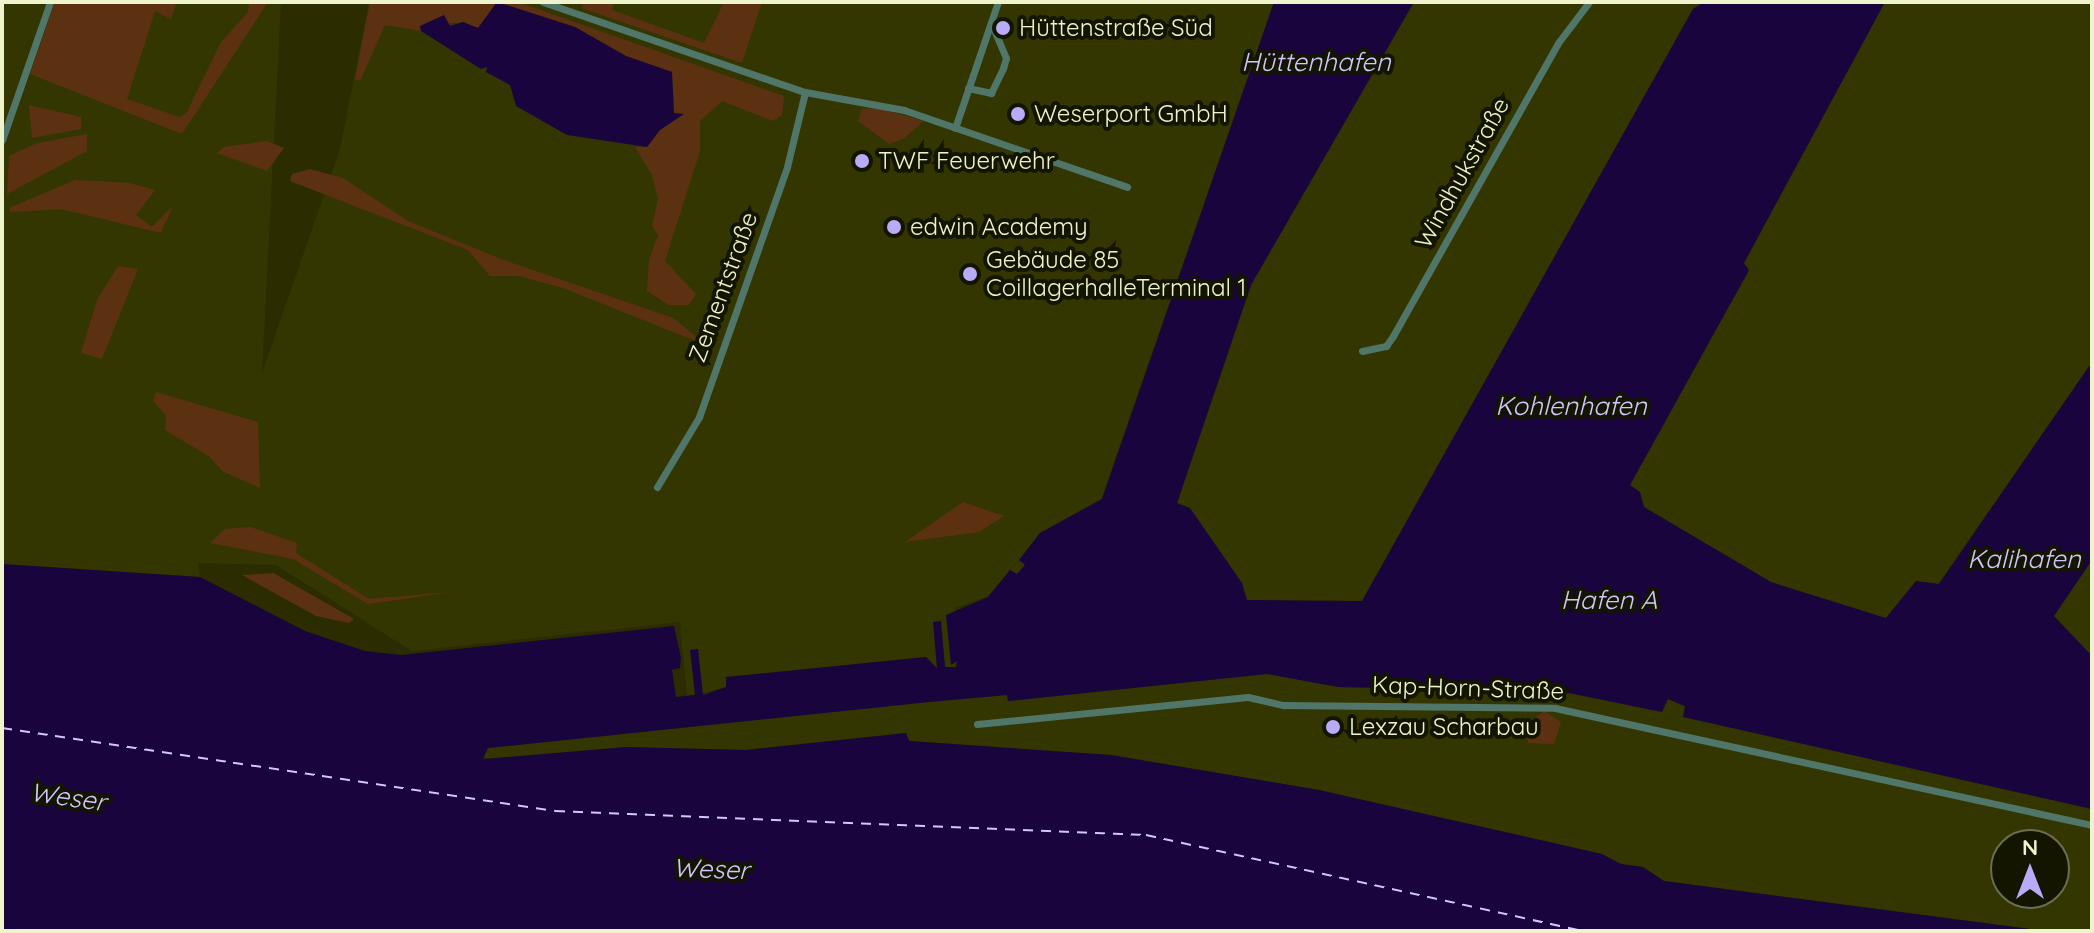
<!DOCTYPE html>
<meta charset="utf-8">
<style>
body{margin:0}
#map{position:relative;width:2094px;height:933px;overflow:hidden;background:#2b2d00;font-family:Quicksand,sans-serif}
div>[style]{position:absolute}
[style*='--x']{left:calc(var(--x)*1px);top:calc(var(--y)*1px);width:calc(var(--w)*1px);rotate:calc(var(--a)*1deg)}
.built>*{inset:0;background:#343602}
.green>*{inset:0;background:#5c3112}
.water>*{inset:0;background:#19043d}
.ferry>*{height:2px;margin-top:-1px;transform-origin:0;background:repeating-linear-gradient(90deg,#d0c7fe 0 10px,transparent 0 18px)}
.street>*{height:7px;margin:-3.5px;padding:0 3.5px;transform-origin:3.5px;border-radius:3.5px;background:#4f7669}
.dots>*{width:22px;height:22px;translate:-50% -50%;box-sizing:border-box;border:4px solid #131500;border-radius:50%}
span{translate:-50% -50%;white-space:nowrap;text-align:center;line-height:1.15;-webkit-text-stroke:8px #131500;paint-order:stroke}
.poi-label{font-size:24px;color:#eff4cc}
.left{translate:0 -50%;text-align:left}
.street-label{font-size:24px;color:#eff4cc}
.water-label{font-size:26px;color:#d0c7fe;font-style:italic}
.frame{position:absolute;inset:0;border:4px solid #eff4cc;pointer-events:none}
.north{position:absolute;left:1990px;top:829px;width:80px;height:80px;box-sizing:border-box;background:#131500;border:2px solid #6b6e52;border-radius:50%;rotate:0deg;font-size:22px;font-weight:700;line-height:32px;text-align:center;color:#eff4cc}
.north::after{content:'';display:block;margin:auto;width:28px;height:36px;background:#b9abf7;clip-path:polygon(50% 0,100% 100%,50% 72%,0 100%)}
</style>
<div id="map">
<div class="built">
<i style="clip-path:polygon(2px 2px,281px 2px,262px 373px,340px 149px,369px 2px,1274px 2px,1101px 499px,1040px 533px,1020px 560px,1025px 565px,1016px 575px,1011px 570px,988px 596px,955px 608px,956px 667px,931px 669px,926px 657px,726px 677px,727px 687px,687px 696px,680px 622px,412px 651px,276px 565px,198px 563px,200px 577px,2px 564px)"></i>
<i style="clip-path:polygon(1414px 2px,1704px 2px,1693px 9px,1362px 601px,1247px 600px,1190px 513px,1177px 504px,1251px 285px)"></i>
<i style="clip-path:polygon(1885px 2px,2092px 2px,2092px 362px,1938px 584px,1916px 581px,1886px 618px,1874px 619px,1771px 582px,1644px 507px,1630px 485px,1749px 271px,1744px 263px)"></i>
<i style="clip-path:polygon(2092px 560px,2092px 656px,2053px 616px)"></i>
<i style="clip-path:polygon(evenodd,1267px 674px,1338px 687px,1564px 692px,1661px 712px,1667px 699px,1685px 707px,1684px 717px,2092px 809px,2092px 931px,2045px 931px,1664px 881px,1643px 867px,1621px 864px,1601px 854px,1319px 790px,1111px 755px,909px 741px,905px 733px,745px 750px,626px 747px,489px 762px,482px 754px,488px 748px,929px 702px,1007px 695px,1008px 701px,1267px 674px,2006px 845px,2054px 845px,2054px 893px,2006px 893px,2006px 845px)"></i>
</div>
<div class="green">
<i style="clip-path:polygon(55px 2px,177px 2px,171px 19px,155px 11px,127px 99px,179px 117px,186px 114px,221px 42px,248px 12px,249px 2px,268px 2px,182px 134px,30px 74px)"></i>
<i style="clip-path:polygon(370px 2px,497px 2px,478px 28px,463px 22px,420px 26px,421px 31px,385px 25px,360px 81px,355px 79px)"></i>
<i style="clip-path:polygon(498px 2px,518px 2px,784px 96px,782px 115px,773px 121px,722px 101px,700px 121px,700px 151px,665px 261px,696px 294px,689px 305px,669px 305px,647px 291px,649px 260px,658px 235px,652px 226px,658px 199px,652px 175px,635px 147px,647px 147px,660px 130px,683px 114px,674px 114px,672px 72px,626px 56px,575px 27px)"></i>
<i style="clip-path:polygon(584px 2px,614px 2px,612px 10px,704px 43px,724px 2px,762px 2px,742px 63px,581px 8px)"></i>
<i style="clip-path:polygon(29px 105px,81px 117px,81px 129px,32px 138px)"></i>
<i style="clip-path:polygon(878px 108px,923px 121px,905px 138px,889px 144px,858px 121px,862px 109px)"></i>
<i style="clip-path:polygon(87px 134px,87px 151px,7px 194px,9px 156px,37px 143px)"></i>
<i style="clip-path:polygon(267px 141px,284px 148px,267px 171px,217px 153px,224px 147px)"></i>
<i style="clip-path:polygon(310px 169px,343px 178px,408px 221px,501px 259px,673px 318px,706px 345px,563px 288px,519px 276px,490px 276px,468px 250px,290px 181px,292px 174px)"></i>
<i style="clip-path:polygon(75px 180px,129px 183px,155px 190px,136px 215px,152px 227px,173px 206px,161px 233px,61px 209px,10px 212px,9px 208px)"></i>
<i style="clip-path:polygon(118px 266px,138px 269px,102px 359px,81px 353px,97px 300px)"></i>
<i style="clip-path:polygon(156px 392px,258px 422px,260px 488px,222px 471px,210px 457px,165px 430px,166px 416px,153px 401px)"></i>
<i style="clip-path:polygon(963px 502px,1004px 516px,979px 532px,905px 542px)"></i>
<i style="clip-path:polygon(250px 527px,297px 543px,296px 553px,369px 599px,451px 592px,368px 604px,293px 559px,210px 543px,225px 529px)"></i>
<i style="clip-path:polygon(275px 573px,275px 574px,354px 619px,349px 623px,316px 616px,242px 575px)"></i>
<i style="clip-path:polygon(1544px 711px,1561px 722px,1554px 744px,1528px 743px,1527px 730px,1506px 729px,1506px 722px,1524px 727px)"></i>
</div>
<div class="water">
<i style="clip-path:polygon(497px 2px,575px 27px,626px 56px,672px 72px,674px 113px,684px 114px,660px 130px,647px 147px,567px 135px,516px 106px,510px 85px,486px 72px,487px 67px,481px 69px,421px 31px,420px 26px,444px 15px,450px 26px,463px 22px,478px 28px)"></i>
<i style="clip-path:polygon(1274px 2px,1414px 2px,1251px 285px,1177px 503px,1190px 508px,1242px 583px,1247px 600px,1362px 601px,1693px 9px,1704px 2px,1885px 2px,1744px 263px,1749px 270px,1630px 485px,1640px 492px,1644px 507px,1771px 582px,1886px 618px,1916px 581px,1939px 584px,2092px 362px,2092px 560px,2054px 616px,2092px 656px,2092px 809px,1683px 717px,1685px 706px,1668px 699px,1662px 712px,1564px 692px,1338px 687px,1267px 674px,1008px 701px,1007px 695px,929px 702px,488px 748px,483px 759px,626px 747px,746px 750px,906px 733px,909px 741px,1111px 755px,1319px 790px,1602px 854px,1621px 864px,1643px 867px,1664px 881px,2045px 931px,2px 931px,2px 564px,200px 577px,305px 631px,365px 651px,401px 655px,674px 626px,681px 658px,680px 668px,672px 670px,676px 697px,695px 695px,690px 650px,698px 649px,703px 695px,726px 687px,726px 677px,926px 657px,937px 668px,933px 622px,941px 621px,945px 667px,956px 667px,957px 661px,951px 665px,946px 615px,988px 597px,1010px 570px,1017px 574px,1025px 565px,1019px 560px,1040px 533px,1102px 499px)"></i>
</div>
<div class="ferry">
<i style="--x:2;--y:728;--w:559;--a:8.54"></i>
<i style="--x:555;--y:811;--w:591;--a:2.33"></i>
<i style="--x:1146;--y:835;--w:447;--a:12.4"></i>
</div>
<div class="street">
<i style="--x:543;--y:2;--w:277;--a:19"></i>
<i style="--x:805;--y:92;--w:101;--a:10.3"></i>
<i style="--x:904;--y:110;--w:236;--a:19"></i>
<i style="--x:968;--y:88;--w:24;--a:12"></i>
<i style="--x:991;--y:93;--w:28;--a:-64"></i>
<i style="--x:1003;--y:68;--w:10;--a:-73"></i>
<i style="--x:1006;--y:58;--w:38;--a:-113"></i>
<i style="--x:955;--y:128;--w:133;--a:-71.2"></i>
<i style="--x:2;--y:140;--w:146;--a:-70.8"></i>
<i style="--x:1362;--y:351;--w:25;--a:-12"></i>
<i style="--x:1386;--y:346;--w:12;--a:-55"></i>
<i style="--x:1393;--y:336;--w:336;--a:-60.6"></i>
<i style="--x:1558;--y:43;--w:51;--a:-52.9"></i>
<i style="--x:657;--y:487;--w:82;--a:-59"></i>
<i style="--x:699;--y:417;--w:265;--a:-70.6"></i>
<i style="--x:787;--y:167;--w:77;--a:-76.5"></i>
<i style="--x:977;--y:724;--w:272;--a:-5.7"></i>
<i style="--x:1248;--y:697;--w:37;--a:13"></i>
<i style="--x:1284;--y:705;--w:271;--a:0.6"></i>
<i style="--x:1555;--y:708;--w:550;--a:12.29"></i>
</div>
<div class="dots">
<i style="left:1003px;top:28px;background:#b9abf7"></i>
<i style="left:1018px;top:114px;background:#b9abf7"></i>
<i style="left:862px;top:161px;background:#b9abf7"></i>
<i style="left:894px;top:227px;background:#b9abf7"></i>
<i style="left:970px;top:274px;background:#b9abf7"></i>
<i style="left:1333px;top:727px;background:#b9abf7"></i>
</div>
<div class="poi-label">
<span class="left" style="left:1019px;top:28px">Hüttenstraße Süd</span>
<span class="left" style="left:1034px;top:114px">Weserport GmbH</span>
<span class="left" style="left:878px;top:161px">TWF Feuerwehr</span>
<span class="left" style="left:910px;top:227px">edwin Academy</span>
<span class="left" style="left:986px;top:274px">Gebäude 85<br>CoillagerhalleTerminal 1</span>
<span class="left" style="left:1349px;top:727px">Lexzau Scharbau</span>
</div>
<div class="street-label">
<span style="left:1462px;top:173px;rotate:-61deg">Windhukstraße</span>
<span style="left:723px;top:287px;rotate:-70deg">Zementstraße</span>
<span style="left:1468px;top:688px;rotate:2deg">Kap-Horn-Straße</span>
</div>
<div class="water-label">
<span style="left:1316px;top:62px">Hüttenhafen</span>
<span style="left:1571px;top:406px">Kohlenhafen</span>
<span style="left:2024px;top:559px">Kalihafen</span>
<span style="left:1609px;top:600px">Hafen A</span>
<span style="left:68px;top:797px;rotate:8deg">Weser</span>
<span style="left:711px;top:869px;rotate:2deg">Weser</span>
</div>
<div class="frame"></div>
<div class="north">N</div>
</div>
